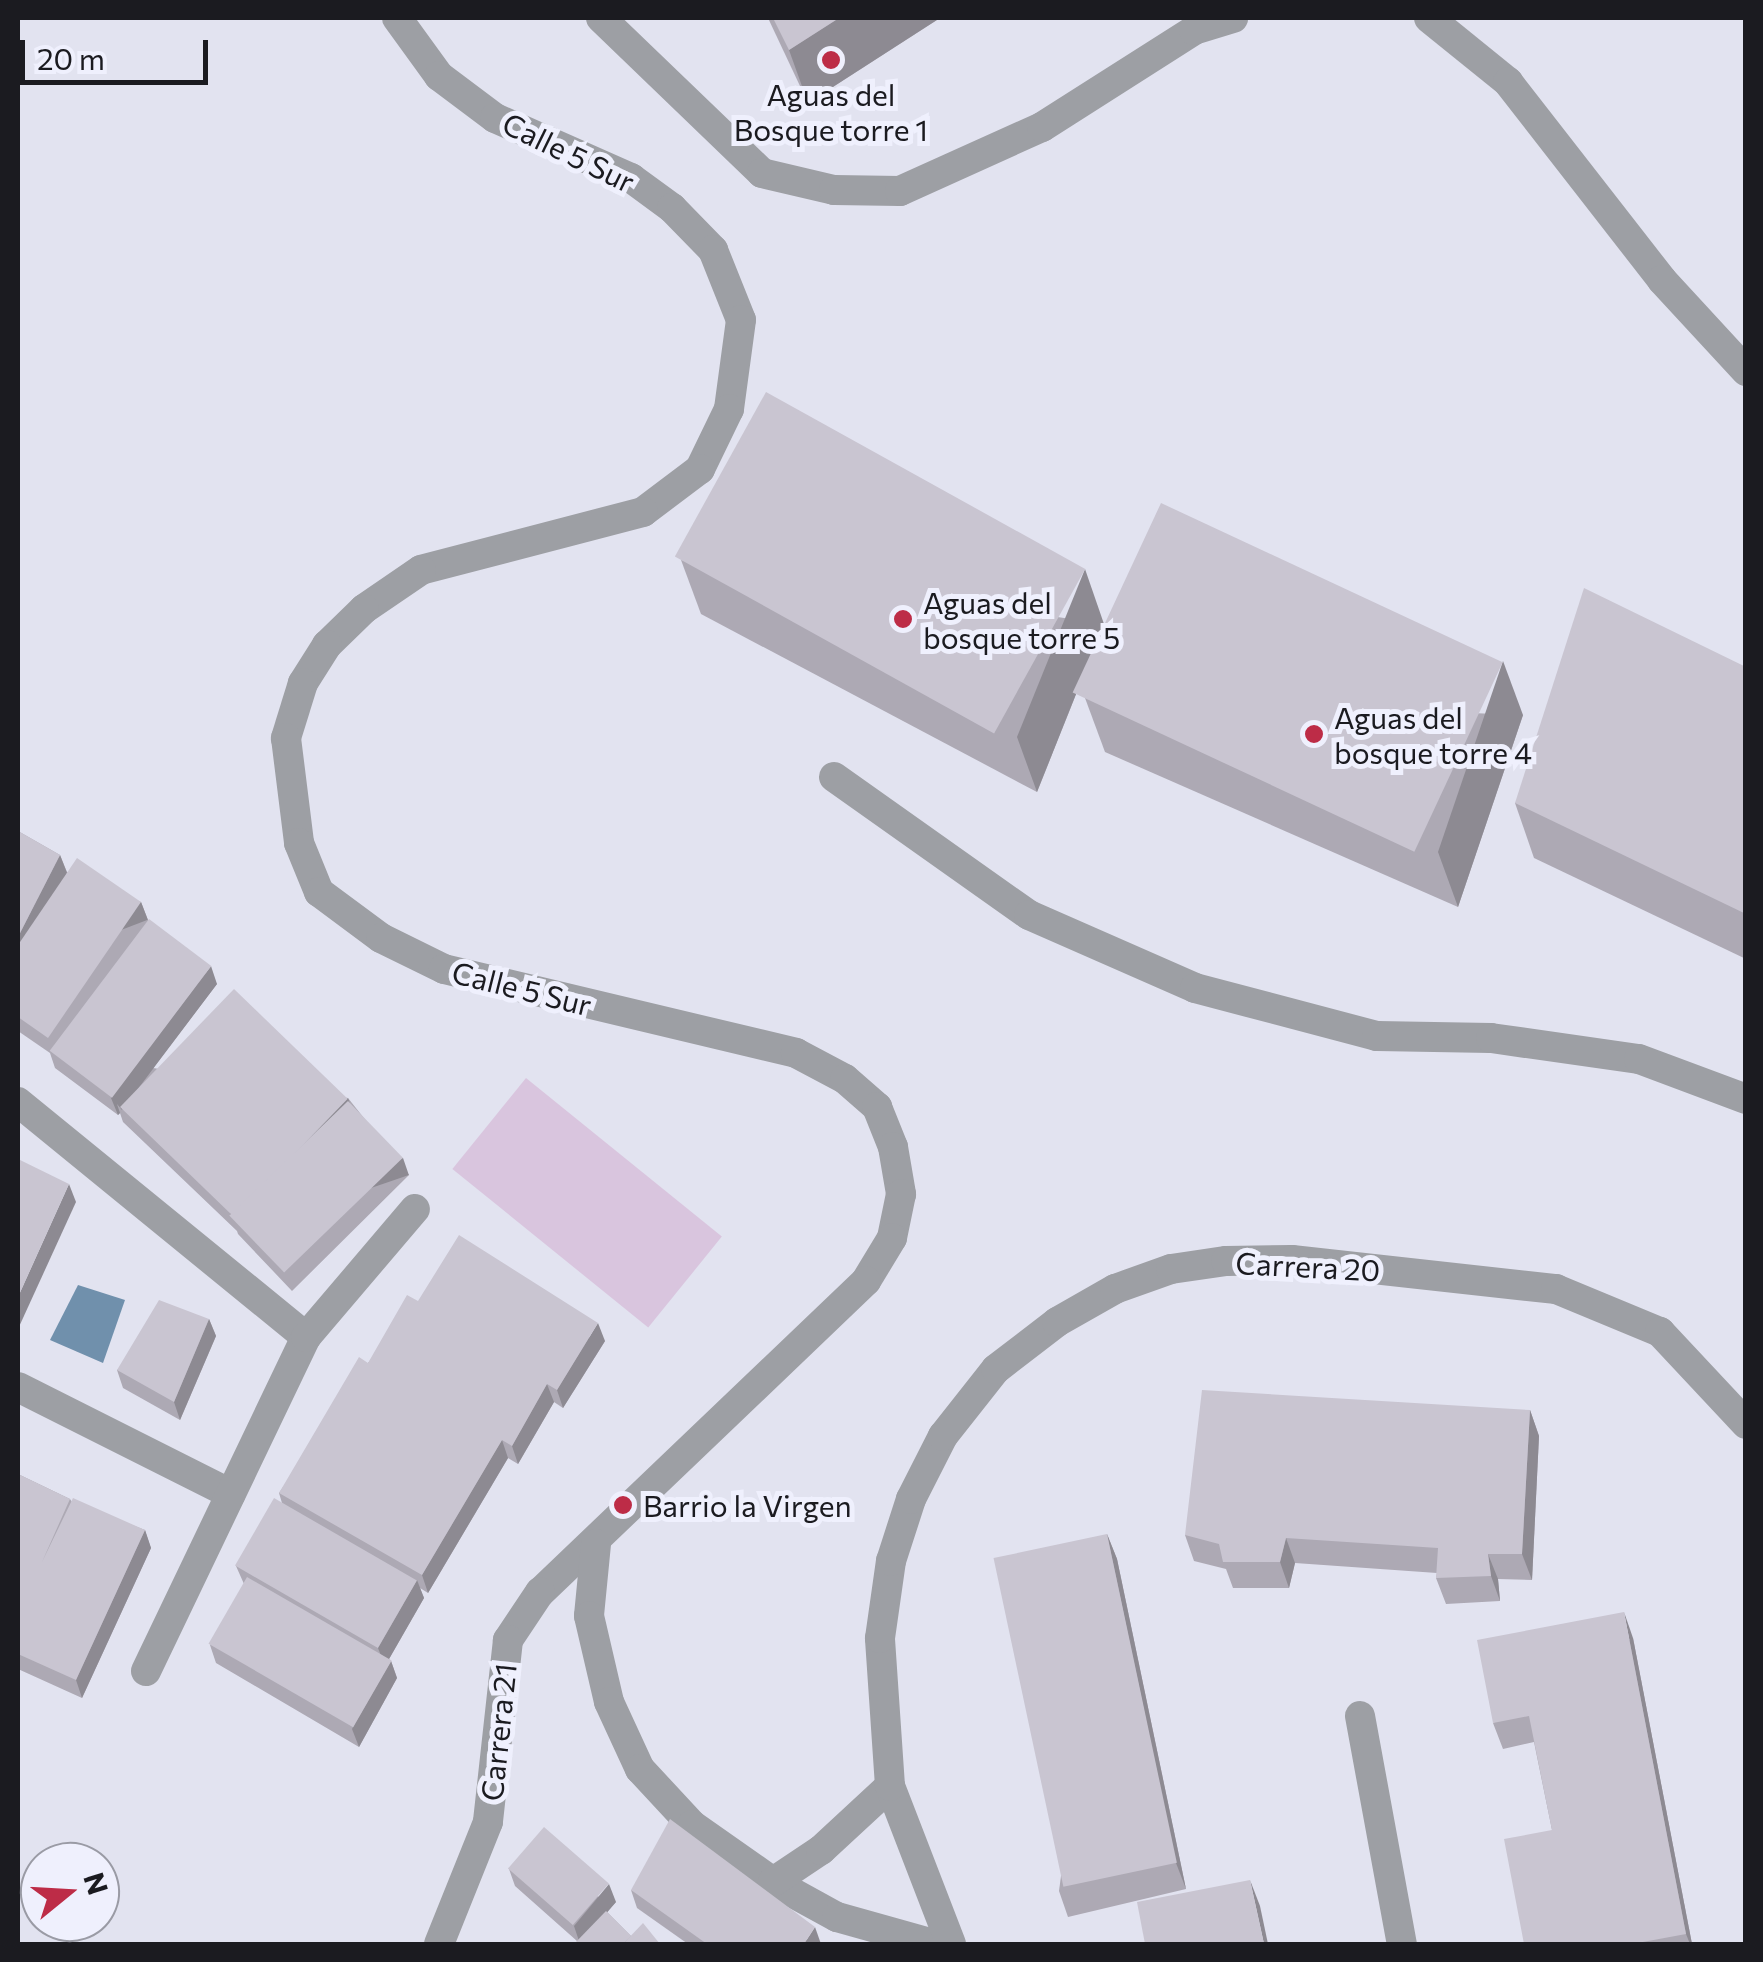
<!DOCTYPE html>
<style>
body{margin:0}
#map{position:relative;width:1763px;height:1962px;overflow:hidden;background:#e2e3f0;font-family:Commissioner,sans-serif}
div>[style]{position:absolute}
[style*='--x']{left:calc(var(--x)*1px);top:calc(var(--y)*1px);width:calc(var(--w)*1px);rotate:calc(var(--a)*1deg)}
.green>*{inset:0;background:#d9c5de;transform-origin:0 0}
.water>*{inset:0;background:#7090ac}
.minor>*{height:30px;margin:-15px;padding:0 15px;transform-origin:15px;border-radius:15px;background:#9d9fa4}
.wall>*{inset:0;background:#ada9b4}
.shaded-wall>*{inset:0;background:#8d8a92;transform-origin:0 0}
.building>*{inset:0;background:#c9c5d1;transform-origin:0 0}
.dots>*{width:28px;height:28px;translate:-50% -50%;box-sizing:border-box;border:5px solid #eff0fd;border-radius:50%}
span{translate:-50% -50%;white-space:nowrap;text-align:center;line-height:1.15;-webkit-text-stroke:10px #eff0fd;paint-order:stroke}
.poi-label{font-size:30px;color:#1b1b20}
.left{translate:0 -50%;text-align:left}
.street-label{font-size:30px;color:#1b1b20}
.frame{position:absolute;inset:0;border:20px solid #1b1b20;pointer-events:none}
.north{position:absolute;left:20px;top:1842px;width:100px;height:100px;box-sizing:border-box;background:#eff0fd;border:2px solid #9a9ba5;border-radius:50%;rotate:72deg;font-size:28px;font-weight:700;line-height:40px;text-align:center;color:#1b1b20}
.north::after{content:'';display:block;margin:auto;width:35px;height:45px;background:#bd2c47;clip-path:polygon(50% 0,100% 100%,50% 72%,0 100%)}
.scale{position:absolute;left:20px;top:40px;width:188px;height:45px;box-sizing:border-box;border:5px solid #1b1b20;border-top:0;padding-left:12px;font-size:30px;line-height:35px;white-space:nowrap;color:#1b1b20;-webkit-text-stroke:8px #eff0fd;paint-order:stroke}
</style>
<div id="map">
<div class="green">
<i style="left:526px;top:1078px;width:252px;height:117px;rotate:39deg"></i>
</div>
<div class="water">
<i style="clip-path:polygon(78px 1285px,125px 1300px,103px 1363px,50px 1340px)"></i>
</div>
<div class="minor">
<i style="--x:397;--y:18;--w:72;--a:54.1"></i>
<i style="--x:439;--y:76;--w:70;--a:36.9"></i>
<i style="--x:495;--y:118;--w:149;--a:23.8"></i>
<i style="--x:631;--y:178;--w:51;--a:36.2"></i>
<i style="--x:672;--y:208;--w:59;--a:45.7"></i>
<i style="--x:713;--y:250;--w:75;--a:68.2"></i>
<i style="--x:741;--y:320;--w:90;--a:97.7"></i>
<i style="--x:729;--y:409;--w:67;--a:115.8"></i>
<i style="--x:700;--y:469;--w:71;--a:143"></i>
<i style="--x:643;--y:512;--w:229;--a:165.4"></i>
<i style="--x:421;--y:570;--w:69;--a:145.6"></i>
<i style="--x:364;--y:609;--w:52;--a:135.8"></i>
<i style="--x:327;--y:645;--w:45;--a:122.3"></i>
<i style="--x:303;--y:683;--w:58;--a:107.2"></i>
<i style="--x:286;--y:738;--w:106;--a:82.9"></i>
<i style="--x:299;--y:843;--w:53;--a:67.8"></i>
<i style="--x:319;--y:892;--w:77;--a:36.6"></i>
<i style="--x:381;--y:938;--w:70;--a:26.2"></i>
<i style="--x:444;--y:969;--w:362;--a:13.4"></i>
<i style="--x:796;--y:1053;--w:55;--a:28"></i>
<i style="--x:845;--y:1079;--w:43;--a:41.2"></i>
<i style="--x:877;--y:1107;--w:43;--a:68.2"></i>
<i style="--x:893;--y:1147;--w:48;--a:80.3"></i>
<i style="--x:901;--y:1194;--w:45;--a:101.6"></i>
<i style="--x:892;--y:1238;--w:50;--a:121.2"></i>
<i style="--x:866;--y:1281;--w:451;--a:136.3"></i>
<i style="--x:540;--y:1592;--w:58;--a:123.7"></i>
<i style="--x:508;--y:1640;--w:183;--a:96.3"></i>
<i style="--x:488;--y:1822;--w:131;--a:111.9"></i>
<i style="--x:601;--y:18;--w:223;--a:43.9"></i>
<i style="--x:762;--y:173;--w:74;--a:13.3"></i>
<i style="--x:834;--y:190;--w:66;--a:0.9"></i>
<i style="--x:900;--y:191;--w:156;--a:-24.3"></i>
<i style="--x:1042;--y:127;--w:180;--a:-32.5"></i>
<i style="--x:1194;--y:30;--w:41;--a:-17.1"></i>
<i style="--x:1429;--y:18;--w:102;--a:39"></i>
<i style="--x:1508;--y:82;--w:251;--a:52.1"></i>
<i style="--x:1662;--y:280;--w:124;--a:47.3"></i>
<i style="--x:834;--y:777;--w:239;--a:35.3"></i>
<i style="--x:1029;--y:915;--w:181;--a:23.7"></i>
<i style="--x:1195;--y:988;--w:188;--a:14.8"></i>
<i style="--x:1377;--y:1036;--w:114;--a:1"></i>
<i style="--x:1491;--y:1038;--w:149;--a:8.1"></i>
<i style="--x:1639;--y:1059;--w:114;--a:20.5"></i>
<i style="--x:18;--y:1102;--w:372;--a:39.2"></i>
<i style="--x:18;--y:1387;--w:238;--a:26.7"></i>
<i style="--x:596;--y:1544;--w:72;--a:95.6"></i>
<i style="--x:589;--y:1616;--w:88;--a:76.9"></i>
<i style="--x:609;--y:1702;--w:74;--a:65.2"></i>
<i style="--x:640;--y:1769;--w:76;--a:47.1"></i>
<i style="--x:692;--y:1825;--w:99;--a:35.1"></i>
<i style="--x:773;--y:1882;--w:73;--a:28.7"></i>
<i style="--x:837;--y:1917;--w:100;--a:15.7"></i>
<i style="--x:146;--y:1671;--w:370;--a:-64.4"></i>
<i style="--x:306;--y:1337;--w:168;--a:-49.6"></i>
<i style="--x:1360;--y:1716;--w:232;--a:79.6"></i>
<i style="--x:773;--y:1882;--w:58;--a:-33.7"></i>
<i style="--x:821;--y:1850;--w:94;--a:-42.8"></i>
<i style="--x:951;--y:1944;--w:169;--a:-111.1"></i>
<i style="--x:890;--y:1786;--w:148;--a:-93.9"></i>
<i style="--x:880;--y:1638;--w:78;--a:-81.9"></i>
<i style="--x:891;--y:1561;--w:65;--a:-72.1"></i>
<i style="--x:911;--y:1499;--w:71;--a:-63.1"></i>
<i style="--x:943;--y:1436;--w:85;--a:-51.7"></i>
<i style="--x:996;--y:1369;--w:77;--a:-37.6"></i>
<i style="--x:1057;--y:1322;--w:67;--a:-29.6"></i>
<i style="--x:1115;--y:1289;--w:59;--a:-19.7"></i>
<i style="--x:1171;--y:1269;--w:56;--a:-8.3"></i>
<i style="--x:1226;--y:1261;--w:66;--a:-0.9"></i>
<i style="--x:1292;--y:1260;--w:266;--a:6.3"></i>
<i style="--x:1556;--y:1289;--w:113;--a:22.5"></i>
<i style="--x:1660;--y:1332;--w:126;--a:46.9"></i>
</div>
<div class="wall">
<i style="clip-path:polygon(768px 18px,940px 18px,808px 103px)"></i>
<i style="clip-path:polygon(681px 560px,1104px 624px,1037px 792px,701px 614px)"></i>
<i style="clip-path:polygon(1746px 667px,1746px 959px,1534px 858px,1515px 803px)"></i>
<i style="clip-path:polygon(1085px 698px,1523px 715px,1458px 907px,1105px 752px)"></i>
<i style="clip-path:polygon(18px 831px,60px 855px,67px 872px,141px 902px,148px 920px,217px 984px,153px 1068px,348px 1098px,409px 1175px,292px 1291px,238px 1234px,237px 1231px,123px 1122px,120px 1113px,118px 1115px,55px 1068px,50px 1053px,18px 1031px)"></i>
<i style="clip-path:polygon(418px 1301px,605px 1341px,563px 1408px,554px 1402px,518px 1464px,508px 1458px,428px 1593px,420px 1588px,424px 1598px,389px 1659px,391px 1661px,397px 1678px,359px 1747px,216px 1663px,210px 1645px,244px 1584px,236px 1566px,282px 1503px,279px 1493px,368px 1363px)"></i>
<i style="clip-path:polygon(209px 1319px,216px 1336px,180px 1420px,123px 1388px,117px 1370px)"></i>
<i style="clip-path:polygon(1530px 1410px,1539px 1436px,1532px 1580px,1498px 1579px,1500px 1601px,1446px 1604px,1436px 1578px,1437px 1573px,1295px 1563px,1289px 1588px,1233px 1588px,1226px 1569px,1194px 1561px,1185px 1535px)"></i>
<i style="clip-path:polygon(18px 1474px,70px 1499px,72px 1502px,145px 1530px,151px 1548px,82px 1698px,18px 1669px)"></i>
<i style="clip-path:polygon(1107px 1534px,1117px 1559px,1186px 1889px,1068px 1917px,1059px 1891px)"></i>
<i style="clip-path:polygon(1633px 1638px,1692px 1944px,1524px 1944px,1552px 1830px,1534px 1742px,1503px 1749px,1493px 1723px)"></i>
<i style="clip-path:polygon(509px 1869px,616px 1902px,607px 1912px,631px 1936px,660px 1944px,577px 1941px,515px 1886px)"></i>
<i style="clip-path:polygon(631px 1890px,821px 1944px,688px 1944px,637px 1908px)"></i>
</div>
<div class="shaded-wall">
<i style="clip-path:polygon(839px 18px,940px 18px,808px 103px,789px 50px)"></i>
<i style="clip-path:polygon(1085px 569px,1104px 624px,1037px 792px,1017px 737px)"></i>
<i style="clip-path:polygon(1503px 661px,1523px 715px,1458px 907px,1438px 852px)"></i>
<i style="clip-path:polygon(60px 855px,67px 873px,18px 967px,18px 937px)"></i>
<i style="left:141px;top:902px;width:19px;height:165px;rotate:69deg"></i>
<i style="clip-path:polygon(211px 966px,217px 984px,122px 1110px,117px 1104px,120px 1113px,118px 1115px,111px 1098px)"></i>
<i style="clip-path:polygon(348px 1098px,354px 1116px,232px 1217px,230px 1214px)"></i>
<i style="left:403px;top:1158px;width:18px;height:164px;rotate:71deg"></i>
<i style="clip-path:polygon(69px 1184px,76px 1202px,18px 1329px,18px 1297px)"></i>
<i style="clip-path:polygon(209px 1319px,216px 1336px,180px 1420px,174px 1402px)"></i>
<i style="clip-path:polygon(598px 1323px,605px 1341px,563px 1408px,557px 1390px)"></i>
<i style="clip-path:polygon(547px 1384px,554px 1402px,518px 1464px,512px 1446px)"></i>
<i style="clip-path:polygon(1530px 1410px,1539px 1436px,1532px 1580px,1522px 1554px)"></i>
<i style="clip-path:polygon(502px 1440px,508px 1458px,428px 1593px,422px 1575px)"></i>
<i style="clip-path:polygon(145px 1530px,151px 1548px,82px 1698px,76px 1680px)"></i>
<i style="clip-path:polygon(1107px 1534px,1117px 1559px,1186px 1889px,1176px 1863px)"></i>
<i style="clip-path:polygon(1286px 1538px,1295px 1563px,1289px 1588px,1280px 1562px)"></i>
<i style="clip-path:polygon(1488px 1554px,1498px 1579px,1500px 1601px,1491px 1576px)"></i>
<i style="clip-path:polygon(417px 1580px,424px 1598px,385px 1666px,378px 1648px)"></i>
<i style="clip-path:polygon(1624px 1612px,1633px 1638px,1692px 1944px,1690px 1944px,1686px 1934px)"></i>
<i style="clip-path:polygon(391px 1661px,397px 1678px,359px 1747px,352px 1729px)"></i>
<i style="clip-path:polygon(1250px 1880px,1260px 1906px,1268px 1944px,1264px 1944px)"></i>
<i style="clip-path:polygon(609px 1884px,616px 1902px,580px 1944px,574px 1926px)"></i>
<i style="clip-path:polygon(815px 1927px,821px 1944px,804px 1944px)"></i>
</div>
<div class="building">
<i style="clip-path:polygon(773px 18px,839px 18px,789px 50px)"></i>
<i style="left:766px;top:392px;width:365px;height:188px;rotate:29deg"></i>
<i style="left:1161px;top:503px;width:377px;height:209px;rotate:25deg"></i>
<i style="clip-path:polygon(1584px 588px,1746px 667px,1746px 914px,1515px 803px)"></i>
<i style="clip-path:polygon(18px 831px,60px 855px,18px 937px)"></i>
<i style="clip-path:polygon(77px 858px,141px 902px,48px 1038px,18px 1017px,18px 945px)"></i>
<i style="left:149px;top:919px;width:78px;height:165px;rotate:37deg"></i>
<i style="left:234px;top:989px;width:158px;height:164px;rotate:44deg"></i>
<i style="left:348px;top:1101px;width:79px;height:165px;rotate:46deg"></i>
<i style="clip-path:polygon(18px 1159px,69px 1184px,18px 1297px)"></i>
<i style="clip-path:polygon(459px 1235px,598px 1323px,557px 1390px,547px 1384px,512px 1446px,502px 1440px,422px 1575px,279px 1493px,359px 1357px,368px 1363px,407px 1295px,418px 1301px)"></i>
<i style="clip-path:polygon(159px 1300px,209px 1319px,174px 1402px,117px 1370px)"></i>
<i style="clip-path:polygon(1202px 1390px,1530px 1410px,1522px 1554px,1488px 1554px,1491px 1576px,1436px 1578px,1438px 1548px,1286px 1538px,1280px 1562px,1223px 1562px,1219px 1544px,1185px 1535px)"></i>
<i style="clip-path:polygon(18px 1474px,70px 1499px,42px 1562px,73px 1498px,145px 1530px,76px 1680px,18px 1654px)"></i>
<i style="left:274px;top:1498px;width:165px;height:78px;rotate:30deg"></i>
<i style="left:1107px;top:1534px;width:336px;height:116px;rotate:78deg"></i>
<i style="left:247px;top:1577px;width:167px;height:77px;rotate:30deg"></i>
<i style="clip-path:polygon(1624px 1612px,1686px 1934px,1632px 1944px,1524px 1944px,1504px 1839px,1552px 1830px,1529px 1716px,1493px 1723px,1477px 1640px)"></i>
<i style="clip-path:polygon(670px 1819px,815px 1927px,804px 1944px,707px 1944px,631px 1890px)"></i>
<i style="left:544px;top:1827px;width:86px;height:55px;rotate:41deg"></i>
<i style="clip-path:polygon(1250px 1880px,1264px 1944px,1145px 1944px,1137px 1902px)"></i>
<i style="clip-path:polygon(606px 1911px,631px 1936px,623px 1944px,574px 1944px)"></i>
<i style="clip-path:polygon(643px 1923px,660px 1944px,623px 1944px)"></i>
</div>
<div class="dots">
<i style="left:831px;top:60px;background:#bd2c47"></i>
<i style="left:903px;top:619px;background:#bd2c47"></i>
<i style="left:1314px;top:734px;background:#bd2c47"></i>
<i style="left:623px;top:1505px;background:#bd2c47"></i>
</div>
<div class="poi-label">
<span style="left:831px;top:111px">Aguas del<br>Bosque torre 1</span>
<span class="left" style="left:923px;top:619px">Aguas del<br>bosque torre 5</span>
<span class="left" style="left:1334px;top:734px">Aguas del<br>bosque torre 4</span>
<span class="left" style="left:643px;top:1505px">Barrio la Virgen</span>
</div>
<div class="street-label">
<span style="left:569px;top:152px;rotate:26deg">Calle 5 Sur</span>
<span style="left:522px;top:988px;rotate:14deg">Calle 5 Sur</span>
<span style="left:1308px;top:1266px;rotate:3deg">Carrera 20</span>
<span style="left:498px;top:1732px;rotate:-84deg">Carrera 21</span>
</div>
<div class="frame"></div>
<div class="north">N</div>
<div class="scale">20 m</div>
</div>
